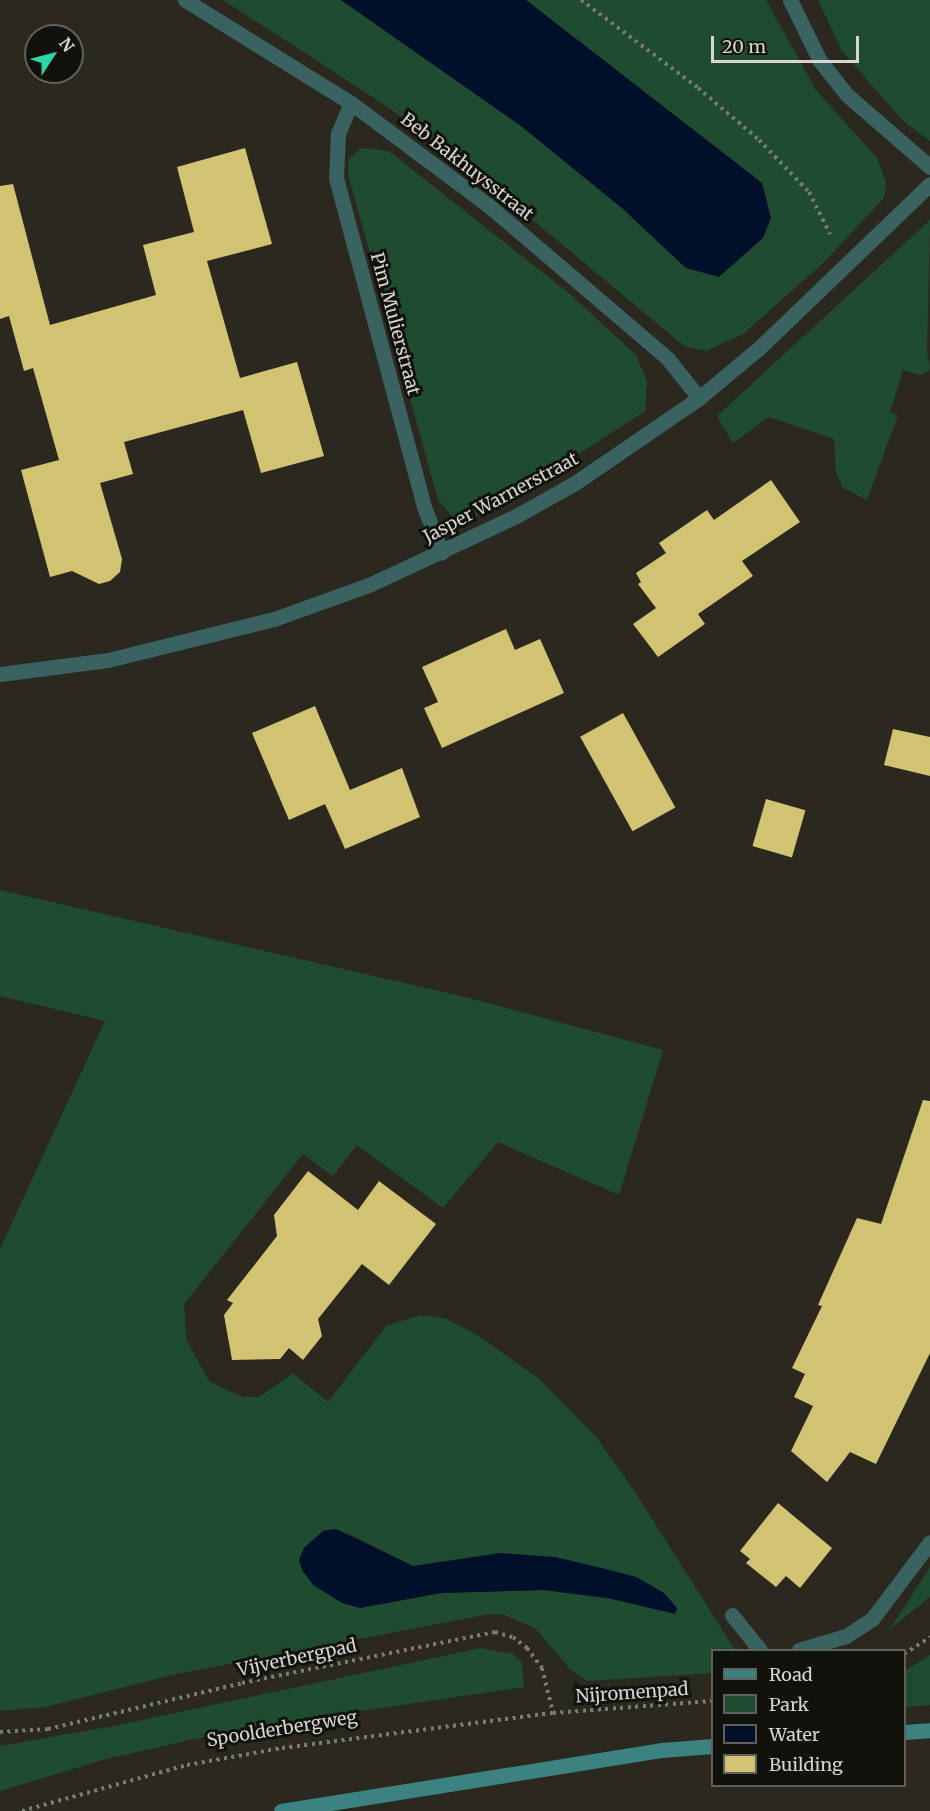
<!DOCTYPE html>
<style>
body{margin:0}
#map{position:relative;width:930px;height:1811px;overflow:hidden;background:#2b291f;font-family:Merriweather,serif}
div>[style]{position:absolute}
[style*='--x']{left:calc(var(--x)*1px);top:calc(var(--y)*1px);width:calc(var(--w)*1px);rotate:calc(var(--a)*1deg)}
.green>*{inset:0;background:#1f4c31}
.water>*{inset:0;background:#00102a}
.building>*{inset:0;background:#d2c373;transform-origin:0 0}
.path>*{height:4px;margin-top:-2px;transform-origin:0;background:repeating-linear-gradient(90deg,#7c7b73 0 3px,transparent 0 7.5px)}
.street>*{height:15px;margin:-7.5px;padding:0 7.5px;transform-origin:7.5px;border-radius:7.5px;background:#396261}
.secondary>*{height:15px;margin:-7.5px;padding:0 7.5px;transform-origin:7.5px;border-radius:7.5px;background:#3c8280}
span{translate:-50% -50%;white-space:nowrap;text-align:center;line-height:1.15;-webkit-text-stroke:6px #12120d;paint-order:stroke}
.street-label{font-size:18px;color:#d7d6d0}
.legend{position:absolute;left:711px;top:1649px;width:195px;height:138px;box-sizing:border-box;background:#12120d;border:2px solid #61605b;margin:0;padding:8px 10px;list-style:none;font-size:18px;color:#d7d6d0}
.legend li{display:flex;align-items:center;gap:12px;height:30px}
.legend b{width:30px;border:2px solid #61605b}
.north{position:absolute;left:24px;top:24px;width:60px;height:60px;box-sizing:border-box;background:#12120d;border:2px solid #61605b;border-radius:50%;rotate:54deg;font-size:16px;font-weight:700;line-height:24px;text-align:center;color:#d7d6d0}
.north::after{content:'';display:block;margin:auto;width:21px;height:27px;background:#2bd5ac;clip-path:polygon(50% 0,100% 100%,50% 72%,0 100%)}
.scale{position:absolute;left:711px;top:36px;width:148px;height:27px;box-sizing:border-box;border:3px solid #d7d6d0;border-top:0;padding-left:8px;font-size:18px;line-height:21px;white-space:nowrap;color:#d7d6d0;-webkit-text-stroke:4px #12120d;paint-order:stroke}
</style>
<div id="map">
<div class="green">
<i style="clip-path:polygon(223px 0,341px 0,521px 126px,623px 209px,686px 268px,762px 183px,526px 0,766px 0,816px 90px,877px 158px,886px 183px,884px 198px,822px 264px,743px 334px,706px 351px,684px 346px,522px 211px,388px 107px)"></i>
<i style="clip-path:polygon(818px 0,930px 0,930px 141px,903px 121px,842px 51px)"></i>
<i style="clip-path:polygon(361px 148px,389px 151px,571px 295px,636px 355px,647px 381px,645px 411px,509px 499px,471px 519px,456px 520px,438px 500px,348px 174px,349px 159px)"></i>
<i style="clip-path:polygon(930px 220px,927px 351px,930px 370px,920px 375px,903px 370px,890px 412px,898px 415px,867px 500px,843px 488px,836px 473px,834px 439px,769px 417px,733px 443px,717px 416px)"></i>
<i style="clip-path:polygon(evenodd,0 890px,465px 997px,663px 1050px,619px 1195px,498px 1142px,443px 1208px,357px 1145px,333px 1176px,303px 1154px,184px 1304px,186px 1339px,209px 1381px,226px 1390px,244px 1397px,259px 1397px,293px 1373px,328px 1402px,386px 1326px,421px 1315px,447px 1319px,477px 1335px,538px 1378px,597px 1438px,635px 1492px,735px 1650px,712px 1650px,712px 1673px,587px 1681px,569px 1668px,535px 1628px,505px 1615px,489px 1614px,172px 1675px,45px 1707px,0 1711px,0 1249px,105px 1021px,0 996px,0 890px,350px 1534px,413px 1566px,448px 1563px,636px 1577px,664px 1593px,676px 1608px,544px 1590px,441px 1593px,360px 1608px,350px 1534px)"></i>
<i style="clip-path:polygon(930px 1567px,930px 1597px,889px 1630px,898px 1617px)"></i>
<i style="clip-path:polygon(481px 1648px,513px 1654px,522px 1663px,524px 1687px,239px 1729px,106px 1759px,0 1791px,0 1746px,114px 1726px)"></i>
<i style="clip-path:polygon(930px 1655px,930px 1705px,905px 1707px,905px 1671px)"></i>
</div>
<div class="water">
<i style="clip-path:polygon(341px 0,526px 0,762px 183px,771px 218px,763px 238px,719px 277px,686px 268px,623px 209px,521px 126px)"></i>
<i style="clip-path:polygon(336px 1529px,413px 1566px,500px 1553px,555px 1557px,610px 1570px,636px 1577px,664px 1593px,677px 1608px,675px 1614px,608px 1598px,544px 1590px,441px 1593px,360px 1608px,342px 1603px,313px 1585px,302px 1570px,299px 1560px,304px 1548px,323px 1531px)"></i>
</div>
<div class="building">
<i style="clip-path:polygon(245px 148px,272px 244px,207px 261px,240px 378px,297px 362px,324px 456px,261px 473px,243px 410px,124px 442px,133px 474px,100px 483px,122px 559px,120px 572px,110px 581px,99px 584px,72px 571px,50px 577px,21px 470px,59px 460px,33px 368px,24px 371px,9px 316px,0 319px,0 186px,13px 184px,50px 325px,156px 295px,143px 245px,194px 232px,177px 167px)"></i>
<i style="clip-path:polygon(771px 480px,800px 522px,742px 561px,753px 576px,698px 614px,705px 624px,658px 657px,633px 624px,656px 608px,638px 584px,641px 582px,636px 573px,666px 553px,659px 543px,707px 510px,714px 520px)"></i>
<i style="clip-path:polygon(506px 629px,515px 650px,540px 639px,564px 693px,442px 748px,424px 708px,438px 702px,422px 667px)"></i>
<i style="clip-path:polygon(315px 706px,350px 790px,402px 768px,420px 817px,345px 849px,325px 804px,289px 820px,252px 733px)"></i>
<i style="left:623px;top:713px;width:108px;height:49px;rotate:61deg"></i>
<i style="clip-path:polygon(893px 729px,930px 737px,930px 776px,884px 765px)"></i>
<i style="left:766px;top:799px;width:41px;height:49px;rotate:16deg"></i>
<i style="clip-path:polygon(923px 1100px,930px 1101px,930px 1353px,876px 1464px,850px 1452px,827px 1482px,791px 1451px,813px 1406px,794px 1397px,805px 1374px,792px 1368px,822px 1306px,818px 1305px,857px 1218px,881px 1224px)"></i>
<i style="clip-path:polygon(308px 1171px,358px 1210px,379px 1181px,436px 1224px,389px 1285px,362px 1264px,318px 1319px,322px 1336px,303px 1360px,289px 1348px,280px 1359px,232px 1360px,224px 1315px,233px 1303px,227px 1300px,277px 1236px,274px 1215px)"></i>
<i style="clip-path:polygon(778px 1503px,832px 1548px,800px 1588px,786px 1576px,776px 1587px,746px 1563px,750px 1559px,740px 1551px)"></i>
</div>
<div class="path">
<i style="--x:581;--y:0;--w:146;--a:36.9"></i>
<i style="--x:698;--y:88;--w:80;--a:40.4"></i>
<i style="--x:759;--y:140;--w:72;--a:46.1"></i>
<i style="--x:809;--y:192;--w:47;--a:63.4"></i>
<i style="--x:904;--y:1654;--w:31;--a:-33"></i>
<i style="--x:0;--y:1732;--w:48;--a:-3.6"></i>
<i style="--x:48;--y:1729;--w:199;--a:-13.3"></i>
<i style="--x:242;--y:1683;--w:258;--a:-11.4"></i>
<i style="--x:495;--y:1632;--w:19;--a:16"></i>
<i style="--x:513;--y:1637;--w:18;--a:38"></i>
<i style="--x:527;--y:1648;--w:25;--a:53"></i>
<i style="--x:542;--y:1668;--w:46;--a:76.3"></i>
<i style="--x:22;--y:1811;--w:171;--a:-15.6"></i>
<i style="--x:187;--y:1765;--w:97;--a:-10.1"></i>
<i style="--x:282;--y:1748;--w:273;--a:-7.4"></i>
<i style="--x:553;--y:1713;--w:159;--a:-4.3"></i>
</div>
<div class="street">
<i style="--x:185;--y:0;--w:195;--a:31.8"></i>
<i style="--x:351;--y:103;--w:171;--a:36.7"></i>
<i style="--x:488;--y:205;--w:237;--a:40.5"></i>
<i style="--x:668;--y:359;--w:50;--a:51.5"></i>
<i style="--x:790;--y:0;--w:68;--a:63.8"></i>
<i style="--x:820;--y:61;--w:43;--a:51.5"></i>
<i style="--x:847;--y:95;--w:110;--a:40.9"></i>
<i style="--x:351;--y:103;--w:33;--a:113"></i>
<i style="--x:338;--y:133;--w:45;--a:92.5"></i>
<i style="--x:336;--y:178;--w:341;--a:75"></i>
<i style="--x:424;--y:507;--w:49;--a:68.6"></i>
<i style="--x:0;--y:674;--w:109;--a:-7.4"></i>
<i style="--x:108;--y:660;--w:171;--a:-13.9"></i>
<i style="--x:274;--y:619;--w:103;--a:-19.8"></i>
<i style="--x:371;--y:584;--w:160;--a:-25.1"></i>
<i style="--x:516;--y:516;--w:68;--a:-29.2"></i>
<i style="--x:575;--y:483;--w:150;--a:-34.4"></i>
<i style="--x:699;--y:398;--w:77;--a:-39.7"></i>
<i style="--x:758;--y:349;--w:238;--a:-43.8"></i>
<i style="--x:732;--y:1615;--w:45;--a:51.3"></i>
<i style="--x:799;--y:1650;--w:49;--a:-16.6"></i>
<i style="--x:846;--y:1636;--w:31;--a:-33"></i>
<i style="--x:872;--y:1619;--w:96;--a:-53"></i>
</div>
<div class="secondary">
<i style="--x:904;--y:1732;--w:26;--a:-4"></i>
<i style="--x:281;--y:1811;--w:386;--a:-9.1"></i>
<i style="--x:662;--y:1750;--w:50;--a:-4.6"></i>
</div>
<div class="street-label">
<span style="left:467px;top:167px;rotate:38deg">Beb Bakhuysstraat</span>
<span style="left:395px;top:324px;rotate:75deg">Pim Mulierstraat</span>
<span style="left:501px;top:498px;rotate:-28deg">Jasper Warnerstraat</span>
<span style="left:297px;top:1658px;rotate:-12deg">Vijverbergpad</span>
<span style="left:632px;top:1693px;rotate:-4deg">Nijromenpad</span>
<span style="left:282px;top:1729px;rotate:-9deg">Spoolderbergweg</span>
</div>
<ul class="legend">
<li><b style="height:8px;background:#3c8280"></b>Road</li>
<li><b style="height:16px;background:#1f4c31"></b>Park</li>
<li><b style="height:16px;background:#00102a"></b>Water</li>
<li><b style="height:16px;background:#d2c373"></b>Building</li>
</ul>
<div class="north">N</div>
<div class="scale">20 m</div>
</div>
